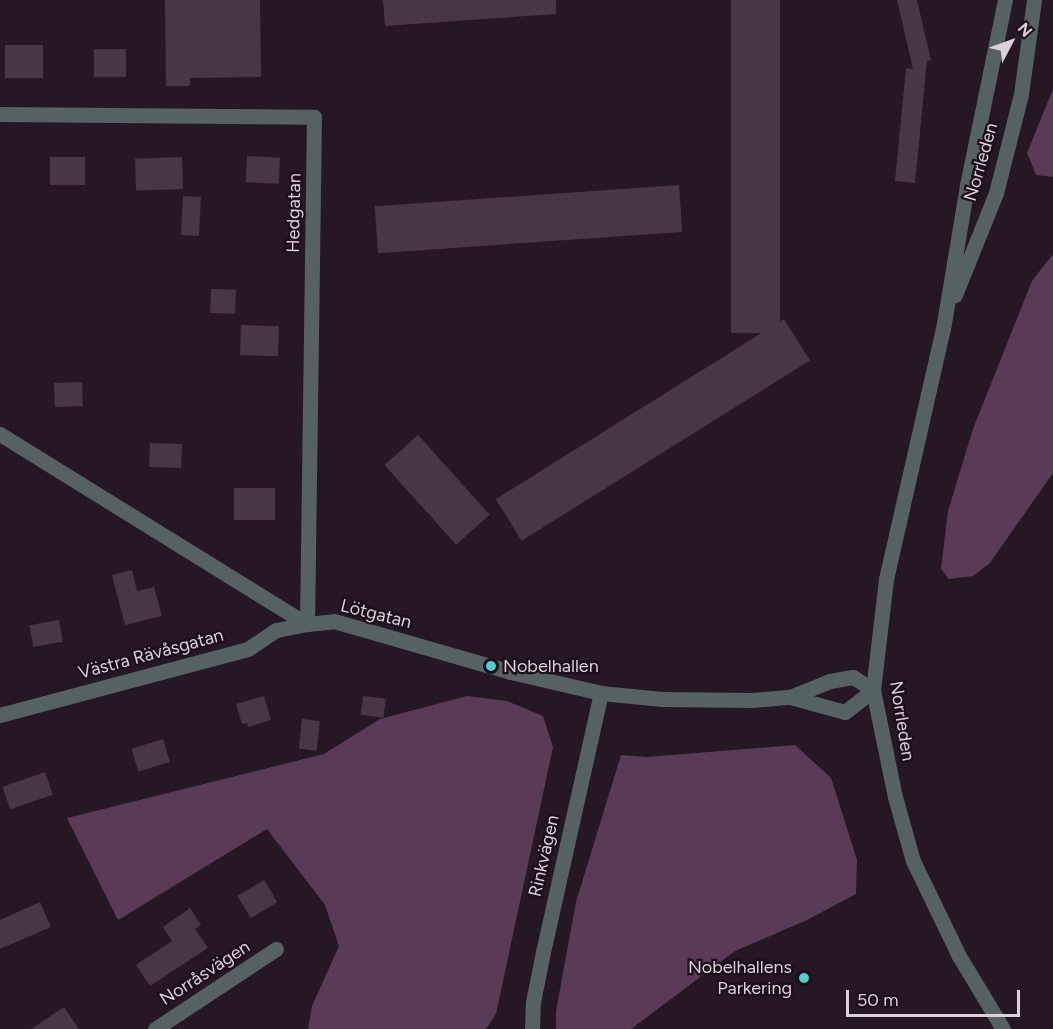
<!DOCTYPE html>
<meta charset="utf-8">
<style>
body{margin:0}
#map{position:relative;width:1053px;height:1029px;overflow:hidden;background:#261724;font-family:Figtree,sans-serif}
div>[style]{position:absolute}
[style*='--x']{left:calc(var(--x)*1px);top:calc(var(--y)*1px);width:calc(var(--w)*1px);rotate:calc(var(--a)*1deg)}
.forest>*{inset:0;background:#593b55}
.building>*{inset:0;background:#473745;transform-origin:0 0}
.minor>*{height:15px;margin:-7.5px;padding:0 7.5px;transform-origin:7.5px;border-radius:7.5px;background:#566261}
.dots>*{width:16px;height:16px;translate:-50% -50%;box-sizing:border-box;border:3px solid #1c0e1a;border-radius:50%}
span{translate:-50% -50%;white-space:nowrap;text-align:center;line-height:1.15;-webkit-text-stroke:4.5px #1c0e1a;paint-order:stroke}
.street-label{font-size:18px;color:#dbd1d9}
.poi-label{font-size:18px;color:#dbd1d9}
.left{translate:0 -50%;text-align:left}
.right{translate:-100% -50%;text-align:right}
.north{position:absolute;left:981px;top:12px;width:60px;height:60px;-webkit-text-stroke:4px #1c0e1a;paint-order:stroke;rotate:49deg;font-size:16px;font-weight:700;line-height:24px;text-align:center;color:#dbd1d9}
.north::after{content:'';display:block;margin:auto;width:21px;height:27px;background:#dbd1d9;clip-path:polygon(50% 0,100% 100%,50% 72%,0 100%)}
.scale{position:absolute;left:846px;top:990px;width:174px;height:27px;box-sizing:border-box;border:3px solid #dbd1d9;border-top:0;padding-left:8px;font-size:18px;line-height:21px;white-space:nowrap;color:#dbd1d9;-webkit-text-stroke:4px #1c0e1a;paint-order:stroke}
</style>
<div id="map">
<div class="forest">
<i style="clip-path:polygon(1053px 89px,1053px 177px,1036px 175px,1027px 153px)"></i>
<i style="clip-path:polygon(1053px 254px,1053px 473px,990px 563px,973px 576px,949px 579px,941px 569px,948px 511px,973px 429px,1032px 281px)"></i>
<i style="clip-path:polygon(467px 696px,507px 701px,543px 716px,553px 747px,496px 1014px,486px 1029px,308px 1029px,312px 1006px,339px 946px,325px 905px,267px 829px,118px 920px,67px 818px,324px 754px,380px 719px)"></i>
<i style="clip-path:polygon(795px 745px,831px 778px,857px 860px,856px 894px,807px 920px,735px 951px,631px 1029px,556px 1029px,556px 1011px,576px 902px,621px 755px,647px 757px)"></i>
</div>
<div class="building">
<i style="clip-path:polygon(165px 0,260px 0,261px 77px,190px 78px,190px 86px,166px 86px)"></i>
<i style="clip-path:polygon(383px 0,556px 0,556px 14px,385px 26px)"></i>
<i style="left:731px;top:0;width:49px;height:333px"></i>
<i style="clip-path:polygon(897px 0,917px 0,931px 60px,927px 61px,915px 183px,895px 181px,906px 68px,913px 69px)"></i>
<i style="left:5px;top:45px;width:38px;height:33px"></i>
<i style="left:94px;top:49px;width:32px;height:28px"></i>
<i style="left:247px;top:156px;width:33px;height:26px;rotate:3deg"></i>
<i style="left:50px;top:157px;width:35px;height:28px"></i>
<i style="left:182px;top:157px;width:32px;height:47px;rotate:88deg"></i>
<i style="left:679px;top:185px;width:47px;height:305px;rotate:86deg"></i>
<i style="left:183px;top:196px;width:18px;height:39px;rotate:3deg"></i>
<i style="left:211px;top:289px;width:25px;height:24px;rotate:2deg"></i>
<i style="left:784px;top:319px;width:49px;height:340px;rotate:58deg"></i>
<i style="left:241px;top:325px;width:38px;height:30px;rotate:2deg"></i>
<i style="left:82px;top:382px;width:24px;height:28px;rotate:88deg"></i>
<i style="left:418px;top:435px;width:107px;height:45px;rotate:48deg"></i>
<i style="left:150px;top:443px;width:32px;height:24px;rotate:2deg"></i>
<i style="left:234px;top:488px;width:41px;height:32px"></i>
<i style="clip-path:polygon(132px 570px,137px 591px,154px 587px,162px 616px,125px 625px,112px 575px)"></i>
<i style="left:59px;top:620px;width:22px;height:30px;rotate:80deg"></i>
<i style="clip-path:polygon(264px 696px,271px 720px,248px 727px,247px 723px,242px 724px,236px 704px)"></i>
<i style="left:363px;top:696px;width:23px;height:19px;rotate:7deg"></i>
<i style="left:302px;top:719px;width:18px;height:30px;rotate:6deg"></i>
<i style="left:163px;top:739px;width:24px;height:33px;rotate:73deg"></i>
<i style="left:45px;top:772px;width:24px;height:45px;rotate:71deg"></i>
<i style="left:264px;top:880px;width:26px;height:31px;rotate:59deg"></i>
<i style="clip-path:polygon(40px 902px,51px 927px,0 949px,0 920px)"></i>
<i style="clip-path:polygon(190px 908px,201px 925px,195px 929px,208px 948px,150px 986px,136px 965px,172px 941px,163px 927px)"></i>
<i style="clip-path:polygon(64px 1007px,79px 1029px,31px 1029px)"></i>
</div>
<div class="minor">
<i style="--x:0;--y:114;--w:314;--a:0.5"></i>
<i style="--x:314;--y:117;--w:507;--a:90.79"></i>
<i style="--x:307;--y:624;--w:32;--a:169"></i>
<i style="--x:276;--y:630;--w:34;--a:146"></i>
<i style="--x:248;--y:649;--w:257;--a:165.1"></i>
<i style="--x:955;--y:295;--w:110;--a:-68.1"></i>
<i style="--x:996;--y:193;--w:102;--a:-75.8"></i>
<i style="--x:1021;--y:94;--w:95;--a:-82.1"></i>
<i style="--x:0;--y:434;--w:361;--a:31.8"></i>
<i style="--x:307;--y:624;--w:27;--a:-6"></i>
<i style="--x:334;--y:621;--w:184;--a:16.1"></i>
<i style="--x:511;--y:672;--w:92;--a:13.1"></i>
<i style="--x:601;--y:693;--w:61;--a:5.6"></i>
<i style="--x:662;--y:699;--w:90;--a:0.6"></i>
<i style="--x:752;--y:700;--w:38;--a:-5"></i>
<i style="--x:790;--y:697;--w:43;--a:-21.8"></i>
<i style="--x:830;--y:681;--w:23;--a:-10"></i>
<i style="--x:853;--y:677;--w:24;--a:33"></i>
<i style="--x:790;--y:697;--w:57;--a:15.3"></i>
<i style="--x:845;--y:712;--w:36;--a:-38"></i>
<i style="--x:155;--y:1029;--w:145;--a:-33.5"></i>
<i style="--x:532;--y:1029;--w:27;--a:-88"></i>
<i style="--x:533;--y:1002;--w:51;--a:-78.7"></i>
<i style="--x:543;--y:952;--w:265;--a:-77.4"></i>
<i style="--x:1003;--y:1029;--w:85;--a:-121.1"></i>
<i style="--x:959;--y:956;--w:106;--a:-115.8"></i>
<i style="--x:913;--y:861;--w:66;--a:-105.7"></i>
<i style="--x:895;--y:797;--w:109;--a:-101.6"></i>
<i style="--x:873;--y:690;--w:112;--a:-83.3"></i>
<i style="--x:886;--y:579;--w:256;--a:-77.2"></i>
<i style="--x:943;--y:329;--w:146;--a:-80.5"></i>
<i style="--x:967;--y:185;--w:189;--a:-78.4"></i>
</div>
<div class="dots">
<i style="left:491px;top:666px;background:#53cdc9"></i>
<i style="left:804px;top:978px;background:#53cdc9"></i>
</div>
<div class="street-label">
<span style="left:981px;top:162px;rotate:-74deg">Norrleden</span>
<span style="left:294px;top:213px;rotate:-89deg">Hedgatan</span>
<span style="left:376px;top:614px;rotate:14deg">Lötgatan</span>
<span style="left:151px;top:654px;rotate:-15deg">Västra Rävåsgatan</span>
<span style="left:902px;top:721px;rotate:81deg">Norrleden</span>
<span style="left:544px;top:856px;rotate:-77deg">Rinkvägen</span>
<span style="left:205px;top:973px;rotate:-33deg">Norråsvägen</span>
</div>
<div class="poi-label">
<span class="left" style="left:503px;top:666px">Nobelhallen</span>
<span class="right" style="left:792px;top:978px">Nobelhallens<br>Parkering</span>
</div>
<div class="north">N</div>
<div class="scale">50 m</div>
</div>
